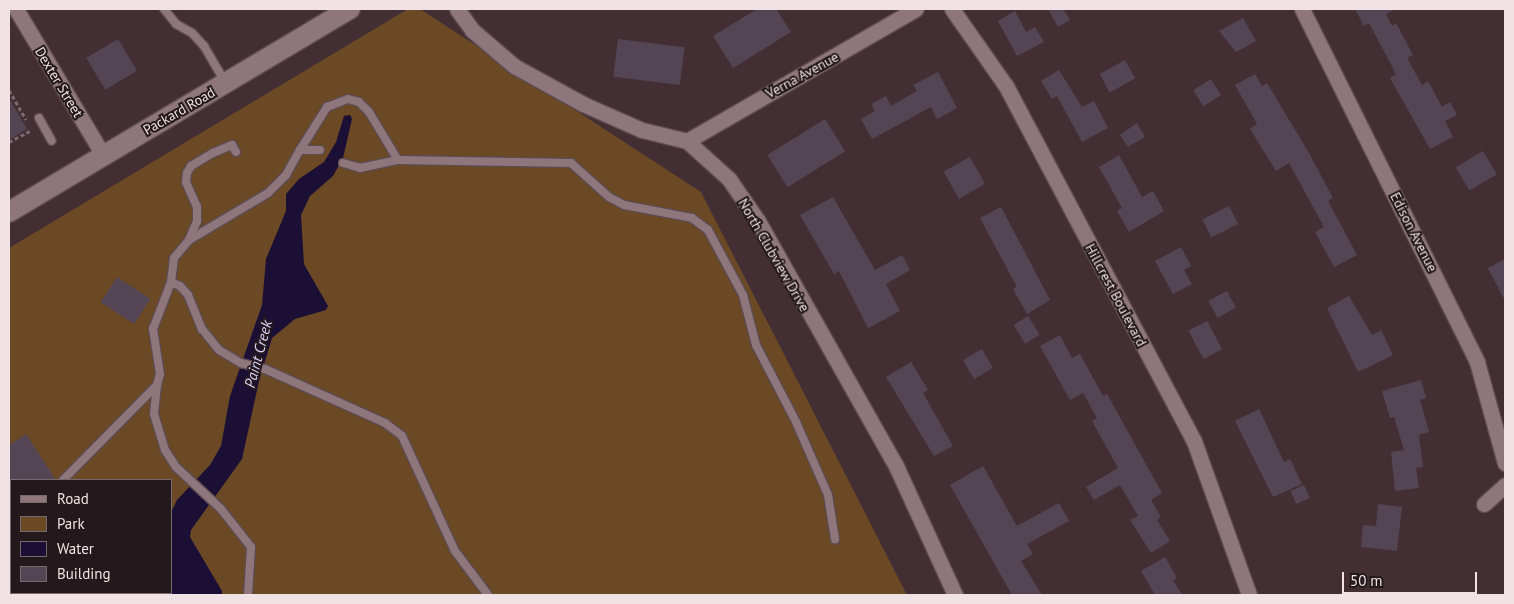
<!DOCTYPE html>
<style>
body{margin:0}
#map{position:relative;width:1514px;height:604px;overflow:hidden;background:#432e34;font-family:"PT Sans",sans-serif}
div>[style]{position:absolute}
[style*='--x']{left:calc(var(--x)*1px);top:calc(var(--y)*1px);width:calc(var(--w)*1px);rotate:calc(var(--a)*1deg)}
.green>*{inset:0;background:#6a4924}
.water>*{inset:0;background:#1b0f36}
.building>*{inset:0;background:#544554;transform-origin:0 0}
.path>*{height:3px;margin-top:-1.5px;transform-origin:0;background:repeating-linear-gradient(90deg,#7c6a6f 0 4px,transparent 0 6.5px)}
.roads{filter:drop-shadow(1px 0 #5d4b50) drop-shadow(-1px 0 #5d4b50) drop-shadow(0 1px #5d4b50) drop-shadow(0 -1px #5d4b50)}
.service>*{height:8px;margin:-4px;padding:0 4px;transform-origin:4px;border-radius:4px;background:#8e767c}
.minor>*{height:15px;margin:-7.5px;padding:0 7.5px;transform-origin:7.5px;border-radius:7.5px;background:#8e767c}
.secondary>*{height:20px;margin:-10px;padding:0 10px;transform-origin:10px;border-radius:10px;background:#8e767c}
span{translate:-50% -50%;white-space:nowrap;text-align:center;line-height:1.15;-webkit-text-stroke:4px #23191c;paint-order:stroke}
.street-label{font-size:14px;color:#f0e2e5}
.water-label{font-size:15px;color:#dbd2ff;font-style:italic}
.frame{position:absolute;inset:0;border:10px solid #f0e2e5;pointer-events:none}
.legend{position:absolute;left:10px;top:479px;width:162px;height:115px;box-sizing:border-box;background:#23191c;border:1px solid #75696c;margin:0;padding:6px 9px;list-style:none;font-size:15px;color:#f0e2e5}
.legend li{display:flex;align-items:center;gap:10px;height:25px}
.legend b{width:25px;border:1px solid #75696c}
.scale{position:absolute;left:1342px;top:572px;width:135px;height:22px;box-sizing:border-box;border:2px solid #f0e2e5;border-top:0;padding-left:6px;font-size:15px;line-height:18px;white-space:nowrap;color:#f0e2e5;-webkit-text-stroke:4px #23191c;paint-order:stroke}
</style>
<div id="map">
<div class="green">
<i style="clip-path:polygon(evenodd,408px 9px,420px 9px,701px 192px,907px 595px,9px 595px,9px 248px,408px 9px,11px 480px,171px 480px,171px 593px,11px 593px,11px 480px)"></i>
</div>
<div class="water">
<i style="clip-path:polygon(350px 115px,352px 119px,343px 158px,333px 176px,310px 196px,301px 215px,304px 264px,328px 306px,326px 310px,295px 319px,272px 338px,259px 381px,242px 459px,191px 530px,190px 537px,222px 591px,222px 595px,152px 595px,171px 593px,171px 512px,177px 500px,210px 465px,221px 446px,230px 396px,262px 305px,266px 259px,286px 211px,286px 194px,299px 179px,324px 162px,336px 142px,344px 116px)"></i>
</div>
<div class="building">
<i style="clip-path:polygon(757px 9px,776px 9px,791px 32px,733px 68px,713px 36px)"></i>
<i style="clip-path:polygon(1048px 9px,1063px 9px,1070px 20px,1058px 27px)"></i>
<i style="clip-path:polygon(1355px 9px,1396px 9px,1386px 14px,1392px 26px,1396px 23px,1413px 55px,1407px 58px,1422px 85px,1428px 81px,1442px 107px,1450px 102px,1457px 115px,1445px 121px,1453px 137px,1430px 149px,1390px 78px,1396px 74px,1369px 23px,1364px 26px)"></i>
<i style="clip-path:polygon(1015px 11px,1026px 32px,1035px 27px,1044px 42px,1017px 56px,998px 21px)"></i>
<i style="clip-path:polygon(1243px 18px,1256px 41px,1236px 52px,1219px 31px)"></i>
<i style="left:118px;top:39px;width:37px;height:37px;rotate:59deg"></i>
<i style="left:618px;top:39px;width:67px;height:38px;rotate:7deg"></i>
<i style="left:1125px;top:60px;width:21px;height:29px;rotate:61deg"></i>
<i style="clip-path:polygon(1059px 70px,1082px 107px,1094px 101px,1108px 128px,1082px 142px,1057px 96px,1052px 99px,1041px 81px)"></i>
<i style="clip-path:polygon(938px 72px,957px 108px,937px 119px,931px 107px,872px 139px,861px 119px,875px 111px,871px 104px,886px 96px,891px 106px,917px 91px,913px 85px)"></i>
<i style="clip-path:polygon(1255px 74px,1262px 86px,1267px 83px,1309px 153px,1333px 198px,1328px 201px,1357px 255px,1334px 267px,1315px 232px,1324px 227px,1289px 163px,1276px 171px,1250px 129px,1257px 124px,1235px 85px)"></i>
<i style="left:1211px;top:79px;width:19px;height:21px;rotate:58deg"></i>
<i style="clip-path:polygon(9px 98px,27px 129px,9px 140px)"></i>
<i style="left:825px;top:119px;width:38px;height:68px;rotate:58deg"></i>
<i style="clip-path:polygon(1137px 123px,1145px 137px,1128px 147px,1120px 135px)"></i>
<i style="left:1483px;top:151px;width:27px;height:32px;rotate:59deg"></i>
<i style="clip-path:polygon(1119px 155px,1142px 197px,1153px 191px,1164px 211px,1129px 232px,1117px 211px,1122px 208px,1099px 167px)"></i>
<i style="left:970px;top:157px;width:31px;height:30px;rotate:61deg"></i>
<i style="clip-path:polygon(833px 197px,875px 270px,902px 255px,910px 270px,886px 284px,900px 311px,868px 328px,839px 271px,834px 274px,800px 215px)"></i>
<i style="left:1229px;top:206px;width:20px;height:30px;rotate:63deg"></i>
<i style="clip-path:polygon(1001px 207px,1050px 300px,1027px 314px,1013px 289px,1017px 287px,980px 218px)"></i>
<i style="clip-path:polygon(1181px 247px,1191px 266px,1184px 270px,1192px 284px,1173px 294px,1155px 261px)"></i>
<i style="clip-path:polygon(1505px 259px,1505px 301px,1488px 268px)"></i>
<i style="left:117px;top:277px;width:40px;height:30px;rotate:33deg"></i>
<i style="left:1227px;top:291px;width:19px;height:21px;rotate:62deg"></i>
<i style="clip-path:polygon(1349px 296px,1372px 335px,1381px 330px,1393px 355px,1358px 372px,1327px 308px)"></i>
<i style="left:1028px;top:316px;width:22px;height:17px;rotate:58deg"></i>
<i style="left:1207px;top:321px;width:32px;height:21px;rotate:62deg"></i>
<i style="clip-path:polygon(1060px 335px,1072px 358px,1080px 354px,1103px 396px,1107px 394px,1162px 493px,1151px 500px,1161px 517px,1157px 520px,1170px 541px,1151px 553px,1130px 520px,1138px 516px,1120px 485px,1094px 500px,1086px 487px,1118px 468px,1092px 421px,1097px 418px,1083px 393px,1070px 400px,1040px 346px)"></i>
<i style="left:982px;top:349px;width:22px;height:22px;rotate:60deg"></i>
<i style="clip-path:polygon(911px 362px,928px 390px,923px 393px,953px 446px,934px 456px,886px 377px)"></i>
<i style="clip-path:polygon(1421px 380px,1426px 398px,1420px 400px,1429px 432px,1419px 435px,1423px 467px,1416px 468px,1419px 488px,1395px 491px,1391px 452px,1404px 450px,1394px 417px,1390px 418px,1382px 391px)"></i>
<i style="clip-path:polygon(1259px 409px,1284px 462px,1290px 459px,1302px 484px,1273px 497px,1235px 421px)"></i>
<i style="clip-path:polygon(26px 434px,56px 480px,9px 480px,9px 445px)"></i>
<i style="clip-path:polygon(983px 466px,1017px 526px,1059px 503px,1069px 521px,1027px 544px,1033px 554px,1021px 561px,1042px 595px,1012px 595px,950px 485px)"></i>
<i style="left:1304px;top:485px;width:14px;height:15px;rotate:65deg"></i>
<i style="clip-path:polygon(1378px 504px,1402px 507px,1397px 551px,1361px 547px,1363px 525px,1376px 526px)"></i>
<i style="clip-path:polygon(1165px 557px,1177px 578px,1173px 580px,1182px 595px,1155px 595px,1141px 571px)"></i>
</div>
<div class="path">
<i style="--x:9;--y:90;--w:34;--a:60"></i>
<i style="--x:9;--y:142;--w:26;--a:-28"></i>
</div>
<div class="roads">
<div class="service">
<i style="--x:164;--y:9;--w:19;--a:51"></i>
<i style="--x:176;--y:24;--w:18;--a:29"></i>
<i style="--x:192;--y:33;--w:18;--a:47"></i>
<i style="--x:204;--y:46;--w:42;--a:59.7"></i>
<i style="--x:39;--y:118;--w:26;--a:61"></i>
<i style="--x:300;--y:150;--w:51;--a:-57.9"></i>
<i style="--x:327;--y:107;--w:22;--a:-21"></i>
<i style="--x:348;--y:99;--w:11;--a:15"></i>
<i style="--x:359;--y:102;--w:14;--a:45"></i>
<i style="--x:369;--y:112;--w:56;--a:58.9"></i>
<i style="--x:343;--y:163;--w:18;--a:16"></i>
<i style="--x:360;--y:168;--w:39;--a:-12"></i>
<i style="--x:398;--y:160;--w:173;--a:1"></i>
<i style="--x:571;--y:163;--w:51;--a:41.8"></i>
<i style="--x:609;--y:197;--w:17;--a:28"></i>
<i style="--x:624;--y:205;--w:69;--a:10.8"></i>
<i style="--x:692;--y:218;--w:20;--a:37"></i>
<i style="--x:708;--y:230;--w:74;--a:61.7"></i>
<i style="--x:743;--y:295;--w:52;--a:75.4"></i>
<i style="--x:756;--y:345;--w:87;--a:62.5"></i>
<i style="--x:796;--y:422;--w:80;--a:66.3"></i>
<i style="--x:828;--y:495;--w:45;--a:81"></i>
<i style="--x:189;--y:240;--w:92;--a:-30.7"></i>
<i style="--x:268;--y:193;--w:25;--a:-45"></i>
<i style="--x:286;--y:175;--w:29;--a:-61"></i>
<i style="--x:300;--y:150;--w:20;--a:0"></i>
<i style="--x:171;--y:282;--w:24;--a:-83"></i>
<i style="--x:174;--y:258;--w:23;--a:-50"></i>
<i style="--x:189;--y:240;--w:21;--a:-67"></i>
<i style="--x:197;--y:221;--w:14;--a:-90"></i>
<i style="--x:197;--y:207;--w:27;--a:-114"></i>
<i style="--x:186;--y:182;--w:9;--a:-84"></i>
<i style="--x:187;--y:173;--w:8;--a:-60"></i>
<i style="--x:191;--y:166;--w:26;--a:-31"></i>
<i style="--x:213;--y:153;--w:21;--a:-23"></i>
<i style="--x:232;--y:145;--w:8;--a:60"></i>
<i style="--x:157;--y:385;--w:29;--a:96"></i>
<i style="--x:154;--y:414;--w:38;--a:73"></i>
<i style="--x:165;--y:450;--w:20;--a:57"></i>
<i style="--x:176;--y:467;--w:62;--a:43"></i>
<i style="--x:221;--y:509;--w:48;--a:51.7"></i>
<i style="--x:251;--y:547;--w:48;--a:93.6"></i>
<i style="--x:63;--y:480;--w:134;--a:-45.3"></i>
<i style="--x:157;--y:385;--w:11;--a:-75"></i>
<i style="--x:160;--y:374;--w:46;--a:-98.8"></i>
<i style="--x:153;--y:329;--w:50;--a:-69"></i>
<i style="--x:171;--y:282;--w:10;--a:24"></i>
<i style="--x:180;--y:286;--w:12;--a:48"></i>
<i style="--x:188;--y:295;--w:37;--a:68"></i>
<i style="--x:202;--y:329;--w:27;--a:51"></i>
<i style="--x:219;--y:350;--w:26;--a:31"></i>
<i style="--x:241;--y:363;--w:25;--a:14"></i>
<i style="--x:265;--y:369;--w:132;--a:24.2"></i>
<i style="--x:385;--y:423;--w:21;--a:37"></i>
<i style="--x:402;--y:436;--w:127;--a:65.3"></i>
<i style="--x:455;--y:551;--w:55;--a:53.1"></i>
<i style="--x:9;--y:527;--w:3;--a:-45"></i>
<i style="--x:9;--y:567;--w:3;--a:45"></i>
<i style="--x:31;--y:593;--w:3;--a:45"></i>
</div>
<div class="minor">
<i style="--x:16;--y:9;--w:170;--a:59.2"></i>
<i style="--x:457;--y:9;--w:26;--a:54"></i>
<i style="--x:472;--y:30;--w:55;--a:40.6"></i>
<i style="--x:514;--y:66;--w:79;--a:28.8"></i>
<i style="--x:583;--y:104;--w:64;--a:23.8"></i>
<i style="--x:642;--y:130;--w:46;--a:13.7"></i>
<i style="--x:687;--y:141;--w:57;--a:42.1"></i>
<i style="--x:729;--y:179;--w:51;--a:55.4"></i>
<i style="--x:758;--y:221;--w:281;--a:60.6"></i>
<i style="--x:896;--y:466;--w:142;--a:65.4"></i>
<i style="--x:952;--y:9;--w:94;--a:55"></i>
<i style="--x:1006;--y:86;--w:402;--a:62.1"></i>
<i style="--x:1194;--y:441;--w:164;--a:70.3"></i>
<i style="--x:1302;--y:9;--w:394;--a:63.6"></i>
<i style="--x:1477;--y:362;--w:105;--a:74.5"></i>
<i style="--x:687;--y:141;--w:264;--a:-30"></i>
<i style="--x:1484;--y:504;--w:28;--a:-42"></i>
</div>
<div class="secondary">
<i style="--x:9;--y:212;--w:397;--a:-30.8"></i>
</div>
</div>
<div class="street-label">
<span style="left:802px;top:75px;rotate:-29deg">Verna Avenue</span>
<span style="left:59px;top:82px;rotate:59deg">Dexter Street</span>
<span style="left:179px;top:111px;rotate:-30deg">Packard Road</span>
<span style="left:1414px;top:232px;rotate:63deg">Edison Avenue</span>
<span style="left:774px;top:255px;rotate:60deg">North Clubview Drive</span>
<span style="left:1116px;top:295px;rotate:62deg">Hillcrest Boulevard</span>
</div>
<div class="water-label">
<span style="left:258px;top:354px;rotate:-75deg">Paint Creek</span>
</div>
<div class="frame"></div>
<ul class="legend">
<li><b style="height:6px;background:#8e767c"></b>Road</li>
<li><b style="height:14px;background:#6a4924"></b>Park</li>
<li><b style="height:14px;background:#1b0f36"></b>Water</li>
<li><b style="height:14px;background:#544554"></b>Building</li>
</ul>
<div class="scale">50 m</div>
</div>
